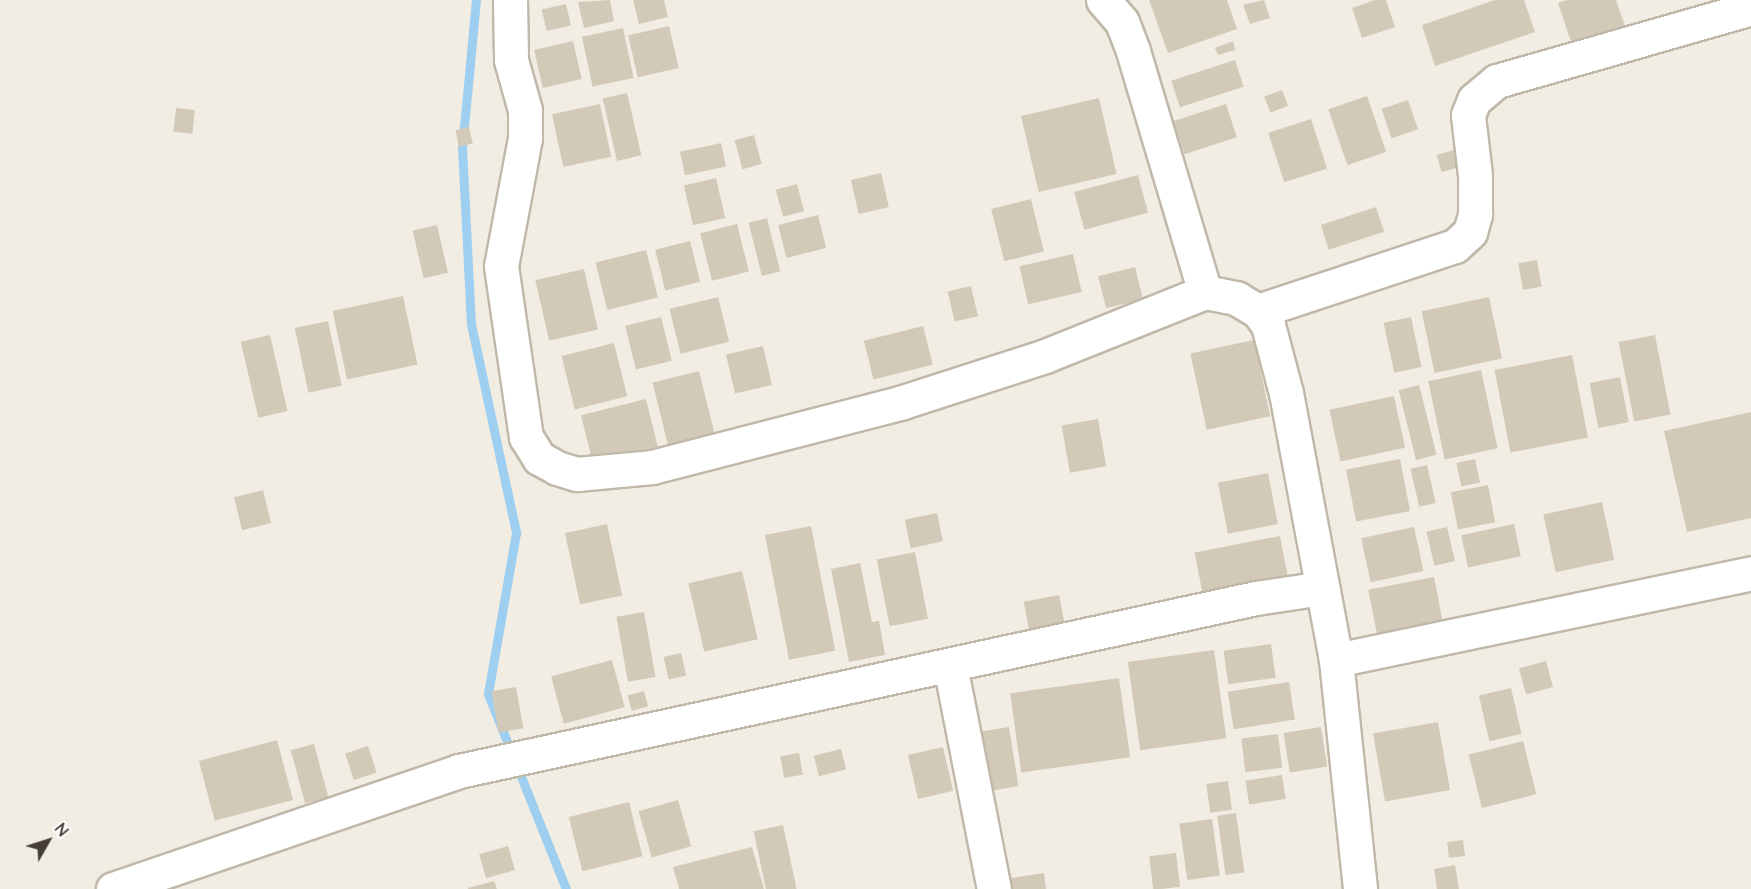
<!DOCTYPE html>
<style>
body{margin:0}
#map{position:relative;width:1751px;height:889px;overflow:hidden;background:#f2ede3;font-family:Quicksand,sans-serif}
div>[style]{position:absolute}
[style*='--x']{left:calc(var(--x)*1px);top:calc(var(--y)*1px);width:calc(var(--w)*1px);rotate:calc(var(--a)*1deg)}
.stream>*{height:9px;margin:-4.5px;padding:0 4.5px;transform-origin:4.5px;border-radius:4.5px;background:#9ecff0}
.building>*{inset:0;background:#d3c9b9;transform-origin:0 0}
.roads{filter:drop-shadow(2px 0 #c0b8a9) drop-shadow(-2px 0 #c0b8a9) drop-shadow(0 2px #c0b8a9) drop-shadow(0 -2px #c0b8a9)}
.minor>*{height:33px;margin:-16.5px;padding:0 16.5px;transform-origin:16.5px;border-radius:16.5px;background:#fff}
span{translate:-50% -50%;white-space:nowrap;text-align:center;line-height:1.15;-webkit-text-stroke:5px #fff;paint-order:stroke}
.north{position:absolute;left:18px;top:811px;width:60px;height:60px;-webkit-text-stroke:4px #fff;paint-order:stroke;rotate:51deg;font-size:16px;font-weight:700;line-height:24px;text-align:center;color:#443d34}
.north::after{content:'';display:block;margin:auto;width:21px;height:27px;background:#443d34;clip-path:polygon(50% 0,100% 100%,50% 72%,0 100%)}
</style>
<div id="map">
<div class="stream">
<i style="--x:476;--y:0;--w:148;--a:95.4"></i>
<i style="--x:462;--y:147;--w:177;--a:87.1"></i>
<i style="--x:471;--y:324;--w:214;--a:77.8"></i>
<i style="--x:516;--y:533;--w:163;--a:99.9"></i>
<i style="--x:488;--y:694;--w:210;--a:68.2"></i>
</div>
<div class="building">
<i style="clip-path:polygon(610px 0,614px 21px,584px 28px,578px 2px)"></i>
<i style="clip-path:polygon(633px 0,664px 0,668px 17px,639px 24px)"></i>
<i style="clip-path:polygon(1149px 0,1227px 0,1237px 29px,1168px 53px)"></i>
<i style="clip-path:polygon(1264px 0,1270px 18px,1250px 24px,1243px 5px)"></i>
<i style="clip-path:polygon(1375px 0,1386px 0,1395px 27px,1362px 38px,1352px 8px)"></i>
<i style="clip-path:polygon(1495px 0,1524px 0,1535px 32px,1435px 66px,1422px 25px)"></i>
<i style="clip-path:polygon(1567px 0,1616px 0,1629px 38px,1576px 57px,1558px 3px)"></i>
<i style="left:566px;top:4px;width:22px;height:25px;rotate:77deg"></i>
<i style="left:669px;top:26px;width:43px;height:42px;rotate:77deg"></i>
<i style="left:623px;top:28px;width:51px;height:42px;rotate:78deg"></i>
<i style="left:573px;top:41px;width:39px;height:40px;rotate:77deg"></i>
<i style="clip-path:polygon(1233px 41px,1235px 50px,1218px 55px,1215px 48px)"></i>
<i style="left:1235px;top:60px;width:28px;height:67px;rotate:72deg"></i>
<i style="left:1282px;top:90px;width:17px;height:19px;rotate:69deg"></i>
<i style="left:627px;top:93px;width:64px;height:25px;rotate:77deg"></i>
<i style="left:1367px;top:96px;width:59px;height:41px;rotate:71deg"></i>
<i style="left:1099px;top:98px;width:78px;height:80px;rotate:77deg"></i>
<i style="left:1408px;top:100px;width:31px;height:28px;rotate:71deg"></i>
<i style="left:600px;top:104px;width:54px;height:49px;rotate:78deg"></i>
<i style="left:1226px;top:104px;width:35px;height:55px;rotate:72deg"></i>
<i style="left:176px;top:108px;width:19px;height:24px;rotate:6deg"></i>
<i style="left:1311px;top:119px;width:52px;height:45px;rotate:72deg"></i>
<i style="left:469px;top:127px;width:17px;height:14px;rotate:77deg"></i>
<i style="left:754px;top:135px;width:30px;height:20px;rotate:75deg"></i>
<i style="left:721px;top:143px;width:24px;height:42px;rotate:78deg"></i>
<i style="left:1454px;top:150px;width:18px;height:18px;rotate:74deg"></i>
<i style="left:881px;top:173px;width:35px;height:31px;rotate:77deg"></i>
<i style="left:1138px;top:175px;width:39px;height:66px;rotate:75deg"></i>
<i style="left:716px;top:178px;width:41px;height:33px;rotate:77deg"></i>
<i style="left:797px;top:184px;width:28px;height:22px;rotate:75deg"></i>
<i style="left:1031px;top:199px;width:54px;height:41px;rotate:76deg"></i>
<i style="left:1376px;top:207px;width:26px;height:58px;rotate:72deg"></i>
<i style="left:818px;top:215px;width:34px;height:41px;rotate:76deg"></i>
<i style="left:767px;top:218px;width:55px;height:19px;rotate:76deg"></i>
<i style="left:737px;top:224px;width:49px;height:38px;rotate:76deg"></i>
<i style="left:437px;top:225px;width:49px;height:25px;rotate:77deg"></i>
<i style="left:690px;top:241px;width:42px;height:36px;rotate:76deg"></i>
<i style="left:646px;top:250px;width:49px;height:52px;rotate:76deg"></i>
<i style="left:1073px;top:254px;width:39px;height:55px;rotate:77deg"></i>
<i style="left:1537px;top:260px;width:27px;height:19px;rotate:80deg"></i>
<i style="left:1135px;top:267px;width:33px;height:38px;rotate:76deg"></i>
<i style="left:584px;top:269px;width:62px;height:50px;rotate:77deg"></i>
<i style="left:971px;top:286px;width:31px;height:24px;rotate:77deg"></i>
<i style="left:403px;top:296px;width:70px;height:72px;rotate:78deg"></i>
<i style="left:718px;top:297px;width:46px;height:50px;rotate:76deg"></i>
<i style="left:1489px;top:297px;width:63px;height:69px;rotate:78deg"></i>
<i style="left:661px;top:317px;width:45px;height:37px;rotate:76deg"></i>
<i style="left:1411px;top:317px;width:51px;height:28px;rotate:78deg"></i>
<i style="left:328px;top:321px;width:66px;height:34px;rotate:78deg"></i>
<i style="left:923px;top:326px;width:40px;height:61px;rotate:76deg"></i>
<i style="left:270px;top:335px;width:78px;height:30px;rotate:77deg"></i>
<i style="left:1655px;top:335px;width:81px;height:37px;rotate:79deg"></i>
<i style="left:1254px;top:340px;width:78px;height:65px;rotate:78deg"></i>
<i style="left:614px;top:343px;width:55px;height:54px;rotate:76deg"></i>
<i style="left:763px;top:346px;width:40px;height:38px;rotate:77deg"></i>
<i style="left:1572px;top:355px;width:84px;height:79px;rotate:79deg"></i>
<i style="left:1481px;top:370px;width:80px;height:54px;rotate:78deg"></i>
<i style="left:699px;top:371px;width:66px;height:48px;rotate:76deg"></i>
<i style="left:1620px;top:377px;width:46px;height:31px;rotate:79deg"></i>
<i style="left:1419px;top:385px;width:72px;height:21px;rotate:76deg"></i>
<i style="left:1394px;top:396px;width:53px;height:66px;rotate:78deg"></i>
<i style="left:646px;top:399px;width:54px;height:67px;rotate:76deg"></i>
<i style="clip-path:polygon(1751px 412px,1751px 518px,1687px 532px,1664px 431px)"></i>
<i style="left:1098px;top:419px;width:48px;height:37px;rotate:80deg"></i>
<i style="left:1400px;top:459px;width:53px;height:55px;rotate:79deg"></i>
<i style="left:1475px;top:459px;width:24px;height:19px;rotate:78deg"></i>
<i style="left:1427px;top:465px;width:39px;height:17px;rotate:77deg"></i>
<i style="left:1268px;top:473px;width:52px;height:51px;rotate:79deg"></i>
<i style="left:1488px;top:485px;width:38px;height:38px;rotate:79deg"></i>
<i style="left:263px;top:490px;width:34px;height:30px;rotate:76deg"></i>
<i style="left:1602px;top:502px;width:59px;height:60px;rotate:78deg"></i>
<i style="left:937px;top:513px;width:29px;height:33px;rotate:78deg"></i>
<i style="left:607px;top:524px;width:73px;height:43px;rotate:78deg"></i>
<i style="left:1514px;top:524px;width:33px;height:54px;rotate:78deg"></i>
<i style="left:811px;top:526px;width:127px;height:47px;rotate:79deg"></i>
<i style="left:1414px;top:527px;width:45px;height:54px;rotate:78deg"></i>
<i style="left:1447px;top:527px;width:35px;height:21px;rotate:77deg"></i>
<i style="left:1280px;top:536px;width:42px;height:87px;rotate:79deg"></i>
<i style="left:915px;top:552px;width:68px;height:39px;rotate:79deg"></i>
<i style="clip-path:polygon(860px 563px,872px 622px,879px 621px,885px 655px,849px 662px,831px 569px)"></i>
<i style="left:742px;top:571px;width:70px;height:55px;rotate:77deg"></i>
<i style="left:1434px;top:577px;width:52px;height:67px;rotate:79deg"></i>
<i style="left:1059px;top:595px;width:38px;height:36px;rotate:79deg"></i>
<i style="left:644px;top:612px;width:66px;height:28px;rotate:80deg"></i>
<i style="left:1271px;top:644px;width:34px;height:48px;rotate:82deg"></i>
<i style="left:1214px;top:650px;width:89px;height:87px;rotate:82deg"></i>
<i style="left:681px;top:653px;width:23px;height:18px;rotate:77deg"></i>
<i style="left:612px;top:660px;width:49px;height:63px;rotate:75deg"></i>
<i style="left:1546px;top:661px;width:27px;height:28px;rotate:75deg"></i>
<i style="left:1119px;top:678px;width:80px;height:110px;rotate:82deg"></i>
<i style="left:1289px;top:682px;width:38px;height:62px;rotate:81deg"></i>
<i style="left:516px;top:687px;width:42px;height:25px;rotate:80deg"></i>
<i style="left:1511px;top:688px;width:47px;height:33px;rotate:77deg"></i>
<i style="left:644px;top:691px;width:16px;height:17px;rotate:75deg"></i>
<i style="left:1438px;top:722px;width:69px;height:66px;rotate:80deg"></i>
<i style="left:1009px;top:727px;width:60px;height:36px;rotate:81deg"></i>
<i style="left:1321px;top:727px;width:40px;height:38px;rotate:81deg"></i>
<i style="left:1278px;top:734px;width:34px;height:37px;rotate:83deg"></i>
<i style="left:277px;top:740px;width:62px;height:81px;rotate:75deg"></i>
<i style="left:1523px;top:741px;width:55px;height:56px;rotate:76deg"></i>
<i style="left:314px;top:744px;width:55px;height:24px;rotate:75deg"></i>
<i style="left:368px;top:746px;width:28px;height:24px;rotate:72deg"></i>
<i style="left:943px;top:747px;width:45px;height:36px;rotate:77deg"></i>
<i style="left:841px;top:749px;width:21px;height:28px;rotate:76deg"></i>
<i style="left:799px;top:753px;width:22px;height:19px;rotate:80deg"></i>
<i style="left:1282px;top:775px;width:24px;height:37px;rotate:81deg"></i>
<i style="left:1228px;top:781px;width:29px;height:22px;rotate:82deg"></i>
<i style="left:678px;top:800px;width:48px;height:41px;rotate:74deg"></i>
<i style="left:629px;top:802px;width:56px;height:62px;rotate:76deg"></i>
<i style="left:1236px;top:813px;width:60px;height:19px;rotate:82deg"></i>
<i style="left:1212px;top:819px;width:57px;height:33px;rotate:82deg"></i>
<i style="left:783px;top:825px;width:66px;height:30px;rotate:78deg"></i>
<i style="left:1463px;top:840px;width:16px;height:16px;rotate:83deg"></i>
<i style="left:508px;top:846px;width:25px;height:30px;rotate:74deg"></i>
<i style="clip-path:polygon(752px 847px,764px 889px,679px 889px,673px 867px)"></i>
<i style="left:1176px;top:853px;width:34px;height:27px;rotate:83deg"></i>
<i style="clip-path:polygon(1455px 865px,1459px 889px,1437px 889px,1434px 869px)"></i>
<i style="clip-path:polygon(1044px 873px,1046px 889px,1005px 889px,1004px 879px)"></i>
<i style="clip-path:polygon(494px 881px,497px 889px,468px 889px,468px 888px)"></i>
</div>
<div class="roads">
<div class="minor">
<i style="--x:510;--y:0;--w:60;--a:89"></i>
<i style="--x:511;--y:60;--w:52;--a:74.4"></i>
<i style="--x:525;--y:110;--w:28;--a:90"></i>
<i style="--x:525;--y:138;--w:130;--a:100.6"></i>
<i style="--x:501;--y:266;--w:173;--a:81.7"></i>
<i style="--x:526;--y:437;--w:25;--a:58"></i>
<i style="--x:539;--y:458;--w:21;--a:29"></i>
<i style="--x:557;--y:468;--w:21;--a:17"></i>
<i style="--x:577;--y:474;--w:75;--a:-5.3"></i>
<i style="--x:652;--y:467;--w:259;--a:-14.5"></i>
<i style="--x:903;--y:402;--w:149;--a:-17.9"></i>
<i style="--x:1045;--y:356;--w:172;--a:-21.8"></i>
<i style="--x:1205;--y:292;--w:32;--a:11"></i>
<i style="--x:1236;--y:298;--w:26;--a:31"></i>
<i style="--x:1258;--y:311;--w:17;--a:54"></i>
<i style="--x:1268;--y:325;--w:70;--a:75.2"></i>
<i style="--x:1286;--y:393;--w:272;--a:79.4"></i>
<i style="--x:1336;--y:660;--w:230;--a:84"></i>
<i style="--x:1103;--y:0;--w:29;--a:49"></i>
<i style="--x:1122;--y:22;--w:31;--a:69"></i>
<i style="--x:1133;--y:51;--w:252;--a:73.4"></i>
<i style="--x:1258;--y:311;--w:207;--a:-18.3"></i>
<i style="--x:1455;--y:246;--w:21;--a:-43"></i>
<i style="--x:1470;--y:232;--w:19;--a:-74"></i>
<i style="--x:1475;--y:214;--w:39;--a:-90"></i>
<i style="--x:1475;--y:175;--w:60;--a:-96.7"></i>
<i style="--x:1468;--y:115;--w:16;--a:-68"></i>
<i style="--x:1474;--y:100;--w:30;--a:-40"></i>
<i style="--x:1497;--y:81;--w:264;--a:-16"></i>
<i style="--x:1336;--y:660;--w:424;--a:-11.8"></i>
<i style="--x:950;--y:665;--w:228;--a:78.9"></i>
<i style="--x:113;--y:889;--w:366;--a:-18.8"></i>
<i style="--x:459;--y:771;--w:816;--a:-12.25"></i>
<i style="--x:1256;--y:598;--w:67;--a:-8.6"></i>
</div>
</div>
<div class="north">N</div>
</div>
